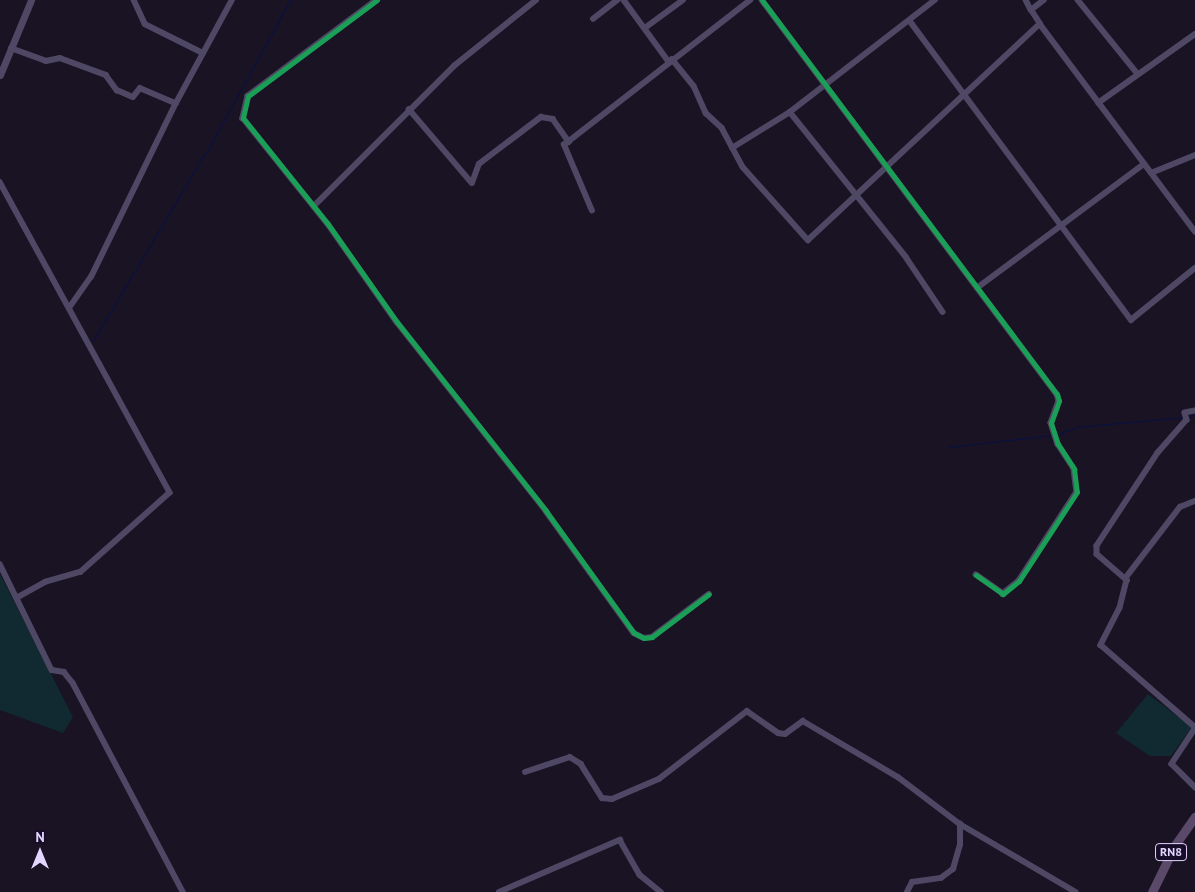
<!DOCTYPE html>
<style>
body{margin:0}
#map{position:relative;width:1195px;height:892px;overflow:hidden;background:#191323;font-family:"PT Sans",sans-serif}
div>[style]{position:absolute}
[style*='--x']{left:calc(var(--x)*1px);top:calc(var(--y)*1px);width:calc(var(--w)*1px);rotate:calc(var(--a)*1deg)}
.green>*{inset:0;background:#112a32}
.stream>*{height:1px;margin:-0.5px;padding:0 0.5px;transform-origin:0.5px;border-radius:0.5px;background:#071147}
.minor>*{height:5.5px;margin:-2.75px;padding:0 2.75px;transform-origin:2.75px;border-radius:2.75px;background:#4f4864}
.tertiary>*{height:7px;margin:-3.5px;padding:0 3.5px;transform-origin:3.5px;border-radius:3.5px;background:#4f4864}
.primary>*{height:9px;margin:-4.5px;padding:0 4.5px;transform-origin:4.5px;border-radius:4.5px;background:#5a4969}
.cycleway>*{height:5px;margin:-2.5px;padding:0 2.5px;transform-origin:2.5px;border-radius:2.5px;background:#1a9f57}
span{translate:-50% -50%;white-space:nowrap;text-align:center;line-height:1.15;-webkit-text-stroke:5px #180d29;paint-order:stroke}
.shield-label span{padding:1px 4px;background:#180d29;border:1px solid;border-radius:4px;-webkit-text-stroke-width:0}
.shield-label{font-size:12px;color:#e3d6ff;font-weight:700}
.north{position:absolute;left:15px;top:827px;width:50px;height:50px;-webkit-text-stroke:4px #180d29;paint-order:stroke;rotate:0deg;font-size:14px;font-weight:700;line-height:20px;text-align:center;color:#e3d6ff}
.north::after{content:'';display:block;margin:auto;width:18px;height:22px;background:#e3d6ff;clip-path:polygon(50% 0,100% 100%,50% 72%,0 100%)}
</style>
<div id="map">
<div class="green">
<i style="clip-path:polygon(0 574px,73px 717px,63px 733px,0 710px)"></i>
<i style="clip-path:polygon(1148px 694px,1192px 727px,1171px 756px,1150px 756px,1116px 733px)"></i>
</div>
<div class="stream">
<i style="--x:206;--y:153;--w:175;--a:-61.2"></i>
<i style="--x:93;--y:341;--w:217;--a:-59.2"></i>
<i style="--x:1188;--y:416;--w:7;--a:-8"></i>
<i style="--x:1058;--y:434;--w:20;--a:-20"></i>
<i style="--x:1077;--y:427;--w:107;--a:-5.3"></i>
<i style="--x:948;--y:447;--w:105;--a:-6.6"></i>
</div>
<div class="minor">
<i style="--x:134;--y:0;--w:26;--a:65"></i>
<i style="--x:145;--y:24;--w:65;--a:26.6"></i>
<i style="--x:377;--y:0;--w:161;--a:143.3"></i>
<i style="--x:248;--y:96;--w:23;--a:103"></i>
<i style="--x:243;--y:118;--w:136;--a:51.3"></i>
<i style="--x:328;--y:224;--w:120;--a:54.9"></i>
<i style="--x:397;--y:322;--w:241;--a:51.7"></i>
<i style="--x:546;--y:511;--w:150;--a:54.2"></i>
<i style="--x:634;--y:633;--w:11;--a:27"></i>
<i style="--x:644;--y:638;--w:8;--a:-7"></i>
<i style="--x:652;--y:637;--w:71;--a:-37"></i>
<i style="--x:624;--y:0;--w:77;--a:54"></i>
<i style="--x:762;--y:0;--w:492;--a:53.2"></i>
<i style="--x:1057;--y:394;--w:7;--a:74"></i>
<i style="--x:1059;--y:401;--w:23;--a:110"></i>
<i style="--x:1051;--y:423;--w:22;--a:72"></i>
<i style="--x:1058;--y:444;--w:30;--a:57"></i>
<i style="--x:1074;--y:469;--w:23;--a:83"></i>
<i style="--x:1077;--y:492;--w:106;--a:123.1"></i>
<i style="--x:1019;--y:581;--w:21;--a:141"></i>
<i style="--x:1003;--y:594;--w:33;--a:-145"></i>
<i style="--x:1026;--y:0;--w:11;--a:63"></i>
<i style="--x:1078;--y:0;--w:95;--a:51"></i>
<i style="--x:593;--y:19;--w:31;--a:-38"></i>
<i style="--x:910;--y:21;--w:372;--a:53.5"></i>
<i style="--x:1131;--y:320;--w:82;--a:-39.1"></i>
<i style="--x:1040;--y:24;--w:259;--a:53.2"></i>
<i style="--x:645;--y:28;--w:47;--a:-36.4"></i>
<i style="--x:11;--y:48;--w:37;--a:20"></i>
<i style="--x:46;--y:61;--w:14;--a:-12"></i>
<i style="--x:60;--y:58;--w:49;--a:20.3"></i>
<i style="--x:106;--y:75;--w:19;--a:54"></i>
<i style="--x:117;--y:90;--w:17;--a:24"></i>
<i style="--x:133;--y:97;--w:11;--a:-52"></i>
<i style="--x:140;--y:88;--w:39;--a:23"></i>
<i style="--x:672;--y:59;--w:35;--a:51"></i>
<i style="--x:694;--y:86;--w:30;--a:66"></i>
<i style="--x:706;--y:113;--w:22;--a:43"></i>
<i style="--x:722;--y:128;--w:44;--a:61.7"></i>
<i style="--x:743;--y:167;--w:98;--a:48.3"></i>
<i style="--x:808;--y:240;--w:317;--a:-43"></i>
<i style="--x:1040;--y:24;--w:17;--a:-123"></i>
<i style="--x:1031;--y:10;--w:16;--a:-38"></i>
<i style="--x:1098;--y:103;--w:119;--a:-35.4"></i>
<i style="--x:409;--y:109;--w:97;--a:49.6"></i>
<i style="--x:790;--y:112;--w:186;--a:51.3"></i>
<i style="--x:906;--y:257;--w:66;--a:56.1"></i>
<i style="--x:732;--y:148;--w:68;--a:-31.8"></i>
<i style="--x:790;--y:112;--w:183;--a:-37.7"></i>
<i style="--x:1151;--y:173;--w:48;--a:-22.2"></i>
<i style="--x:0;--y:182;--w:354;--a:61.3"></i>
<i style="--x:170;--y:493;--w:119;--a:138.4"></i>
<i style="--x:81;--y:572;--w:36;--a:164"></i>
<i style="--x:46;--y:582;--w:33;--a:151"></i>
<i style="--x:472;--y:183;--w:20;--a:-70"></i>
<i style="--x:479;--y:164;--w:78;--a:-37.2"></i>
<i style="--x:541;--y:117;--w:12;--a:9"></i>
<i style="--x:553;--y:119;--w:28;--a:55"></i>
<i style="--x:314;--y:206;--w:198;--a:-45"></i>
<i style="--x:454;--y:66;--w:105;--a:-38.8"></i>
<i style="--x:592;--y:211;--w:72;--a:-113"></i>
<i style="--x:564;--y:145;--w:236;--a:-37.9"></i>
<i style="--x:977;--y:288;--w:208;--a:-36.6"></i>
<i style="--x:69;--y:308;--w:38;--a:-55"></i>
<i style="--x:91;--y:277;--w:194;--a:-64"></i>
<i style="--x:176;--y:103;--w:117;--a:-61.5"></i>
<i style="--x:1195;--y:411;--w:10;--a:169"></i>
<i style="--x:1185;--y:413;--w:7;--a:74"></i>
<i style="--x:1187;--y:420;--w:44;--a:131.3"></i>
<i style="--x:1158;--y:453;--w:111;--a:123.3"></i>
<i style="--x:1097;--y:546;--w:8;--a:90"></i>
<i style="--x:1097;--y:554;--w:40;--a:41"></i>
<i style="--x:1127;--y:580;--w:29;--a:104"></i>
<i style="--x:1120;--y:608;--w:42;--a:117.2"></i>
<i style="--x:1101;--y:645;--w:125;--a:41.1"></i>
<i style="--x:0;--y:564;--w:118;--a:63.9"></i>
<i style="--x:52;--y:670;--w:12;--a:9"></i>
<i style="--x:64;--y:672;--w:14;--a:51"></i>
<i style="--x:73;--y:683;--w:236;--a:62.2"></i>
<i style="--x:1127;--y:576;--w:87;--a:-52.5"></i>
<i style="--x:1180;--y:507;--w:16;--a:-22"></i>
<i style="--x:1195;--y:729;--w:42;--a:123.3"></i>
<i style="--x:1172;--y:764;--w:33;--a:45"></i>
<i style="--x:525;--y:772;--w:47;--a:-18.4"></i>
<i style="--x:570;--y:757;--w:13;--a:32"></i>
<i style="--x:581;--y:764;--w:40;--a:58"></i>
<i style="--x:602;--y:798;--w:10;--a:6"></i>
<i style="--x:612;--y:799;--w:51;--a:-23.1"></i>
<i style="--x:659;--y:779;--w:111;--a:-37.7"></i>
<i style="--x:747;--y:711;--w:38;--a:35"></i>
<i style="--x:778;--y:733;--w:7;--a:8"></i>
<i style="--x:785;--y:734;--w:22;--a:-36"></i>
<i style="--x:803;--y:721;--w:110;--a:30.5"></i>
<i style="--x:898;--y:777;--w:78;--a:37.2"></i>
<i style="--x:960;--y:824;--w:134;--a:30.4"></i>
<i style="--x:499;--y:892;--w:132;--a:-23.3"></i>
<i style="--x:620;--y:840;--w:40;--a:60.3"></i>
<i style="--x:640;--y:875;--w:27;--a:39"></i>
<i style="--x:907;--y:892;--w:11;--a:-63"></i>
<i style="--x:912;--y:882;--w:29;--a:-8"></i>
<i style="--x:941;--y:878;--w:15;--a:-37"></i>
<i style="--x:953;--y:869;--w:25;--a:-74"></i>
<i style="--x:960;--y:845;--w:21;--a:-90"></i>
</div>
<div class="tertiary">
<i style="--x:0;--y:75;--w:81;--a:-67.5"></i>
</div>
<div class="primary">
<i style="--x:1152;--y:892;--w:52;--a:-63.9"></i>
<i style="--x:1175;--y:845;--w:35;--a:-55"></i>
</div>
<div class="cycleway">
<i style="--x:377;--y:0;--w:161;--a:143.3"></i>
<i style="--x:248;--y:96;--w:23;--a:103"></i>
<i style="--x:243;--y:118;--w:136;--a:51.3"></i>
<i style="--x:328;--y:224;--w:120;--a:54.9"></i>
<i style="--x:397;--y:322;--w:241;--a:51.7"></i>
<i style="--x:546;--y:511;--w:150;--a:54.2"></i>
<i style="--x:634;--y:633;--w:11;--a:27"></i>
<i style="--x:644;--y:638;--w:8;--a:-7"></i>
<i style="--x:652;--y:637;--w:71;--a:-37"></i>
<i style="--x:762;--y:0;--w:492;--a:53.2"></i>
<i style="--x:1057;--y:394;--w:7;--a:74"></i>
<i style="--x:1059;--y:401;--w:23;--a:110"></i>
<i style="--x:1051;--y:423;--w:22;--a:72"></i>
<i style="--x:1058;--y:444;--w:30;--a:57"></i>
<i style="--x:1074;--y:469;--w:23;--a:83"></i>
<i style="--x:1077;--y:492;--w:106;--a:123.1"></i>
<i style="--x:1019;--y:581;--w:21;--a:141"></i>
<i style="--x:1003;--y:594;--w:33;--a:-145"></i>
</div>
<div class="shield-label">
<span style="left:1171px;top:852px">RN8</span>
</div>
<div class="north">N</div>
</div>
